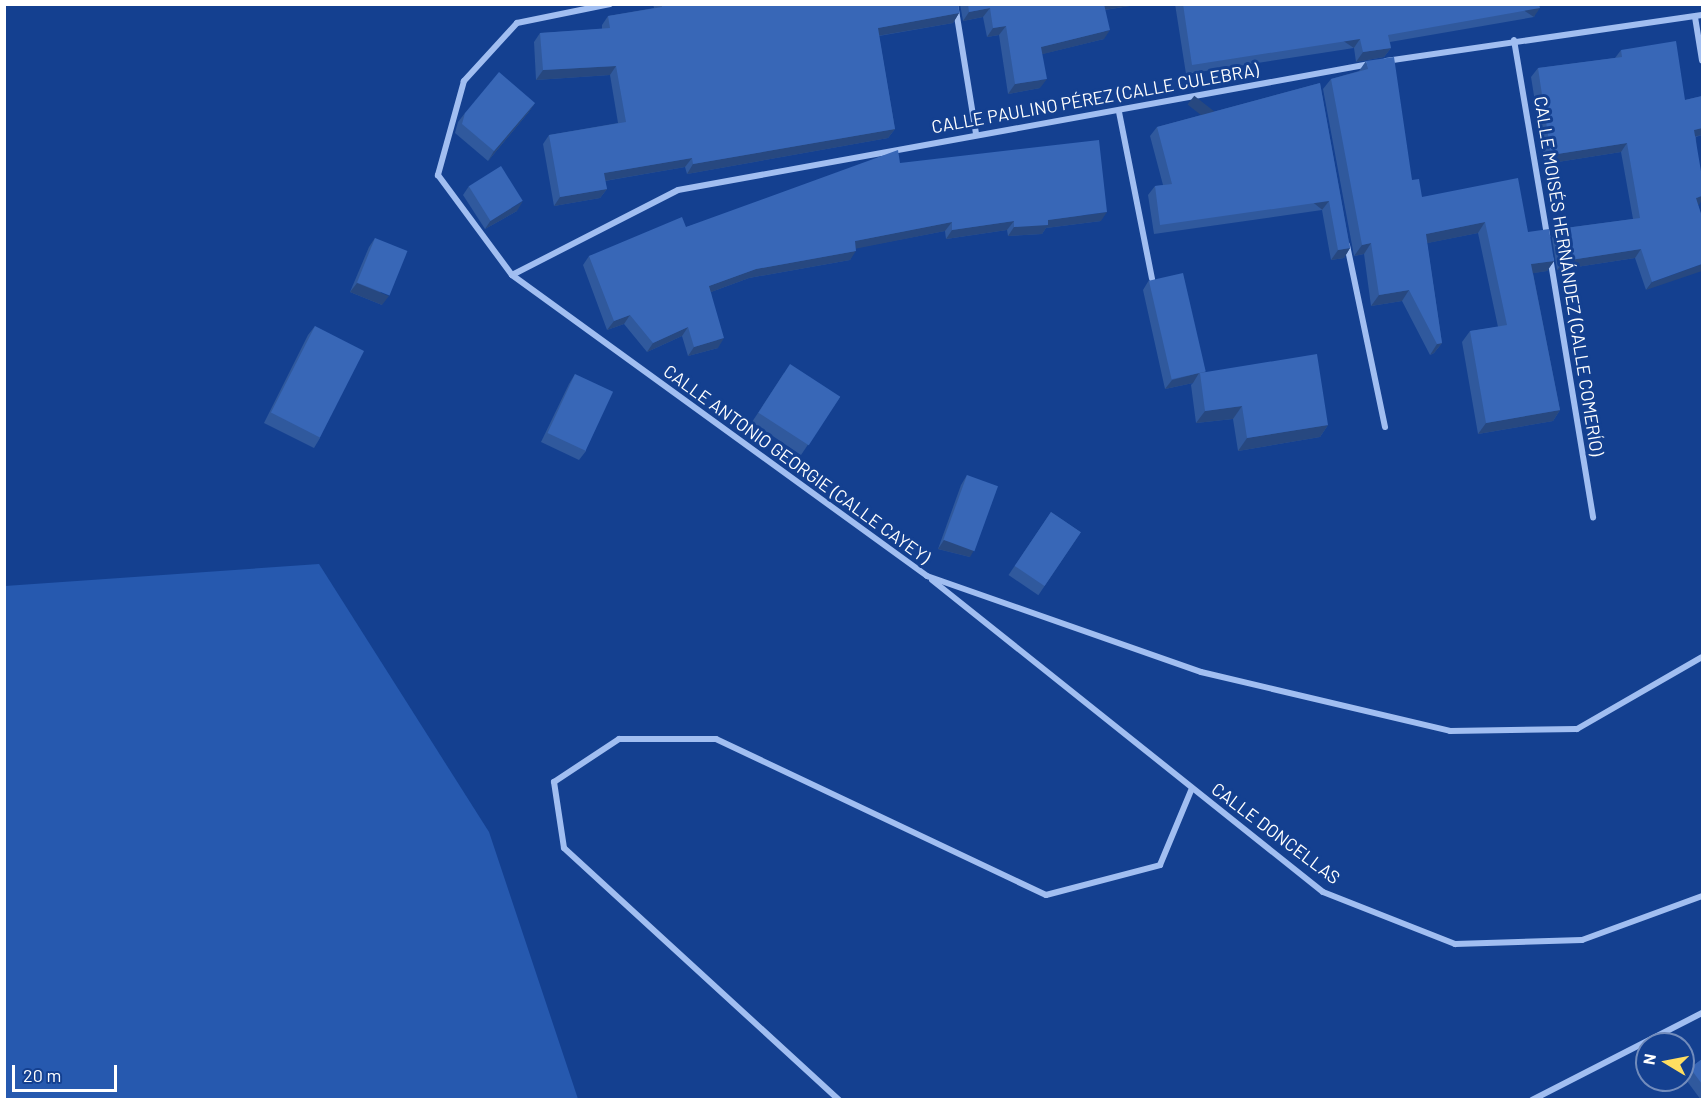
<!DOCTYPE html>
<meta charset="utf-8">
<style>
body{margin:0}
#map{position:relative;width:1707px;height:1104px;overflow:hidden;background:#144090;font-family:Barlow,sans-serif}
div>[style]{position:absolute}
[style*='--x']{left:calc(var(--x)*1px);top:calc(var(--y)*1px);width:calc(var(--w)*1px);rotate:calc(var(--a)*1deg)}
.green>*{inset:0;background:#2659af}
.minor>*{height:6px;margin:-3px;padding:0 3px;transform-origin:3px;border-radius:3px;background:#a1bef1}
.wall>*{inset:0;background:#30599d;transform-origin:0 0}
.shaded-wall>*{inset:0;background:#274880;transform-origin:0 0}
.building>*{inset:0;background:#3867b7;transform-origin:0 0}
span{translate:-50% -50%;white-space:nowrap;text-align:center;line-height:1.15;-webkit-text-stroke:6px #144090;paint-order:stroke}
.street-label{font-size:18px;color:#fff}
.frame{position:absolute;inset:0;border:6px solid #fff;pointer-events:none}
.north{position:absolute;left:1635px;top:1032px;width:60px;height:60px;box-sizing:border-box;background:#144090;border:2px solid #728cbc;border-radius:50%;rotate:280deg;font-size:16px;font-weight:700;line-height:24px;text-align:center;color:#fff}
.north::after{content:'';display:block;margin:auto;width:21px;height:27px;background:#ffde61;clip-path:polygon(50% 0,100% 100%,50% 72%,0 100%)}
.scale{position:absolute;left:12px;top:1065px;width:105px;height:27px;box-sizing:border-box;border:3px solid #fff;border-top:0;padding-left:8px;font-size:18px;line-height:21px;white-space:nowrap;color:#fff;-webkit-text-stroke:4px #144090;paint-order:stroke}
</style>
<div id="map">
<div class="green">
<i style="clip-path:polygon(319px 564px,489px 832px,578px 1099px,5px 1099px,5px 586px)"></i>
</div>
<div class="minor">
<i style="--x:610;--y:4;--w:95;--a:168.5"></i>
<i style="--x:517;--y:23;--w:79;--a:132.4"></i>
<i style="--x:464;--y:81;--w:98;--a:105.5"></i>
<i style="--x:438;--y:175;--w:124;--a:53.5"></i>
<i style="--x:512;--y:275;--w:513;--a:35.95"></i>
<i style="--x:927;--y:576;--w:290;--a:19.3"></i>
<i style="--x:1201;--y:672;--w:256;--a:13.3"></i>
<i style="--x:1450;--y:731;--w:127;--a:-0.9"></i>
<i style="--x:1577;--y:729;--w:144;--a:-29.9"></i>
<i style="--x:955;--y:4;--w:132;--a:80.8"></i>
<i style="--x:1695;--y:17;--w:44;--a:80.8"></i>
<i style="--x:1514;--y:40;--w:199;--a:80.4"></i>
<i style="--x:1386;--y:61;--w:319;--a:-8.3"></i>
<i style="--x:1119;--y:112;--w:170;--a:78.8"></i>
<i style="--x:1347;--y:245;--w:186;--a:78.2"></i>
<i style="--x:1550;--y:257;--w:264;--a:80.6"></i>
<i style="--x:512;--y:275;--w:186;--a:-27.1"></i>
<i style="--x:678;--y:190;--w:703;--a:-10.32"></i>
<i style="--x:932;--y:580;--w:500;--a:38.59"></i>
<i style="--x:1323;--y:892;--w:142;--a:21.5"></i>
<i style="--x:1455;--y:944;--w:127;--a:-1.8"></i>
<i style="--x:1582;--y:940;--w:128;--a:-20.1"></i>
<i style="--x:839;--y:1100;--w:373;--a:-137.5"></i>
<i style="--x:564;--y:848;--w:67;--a:-98.6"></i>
<i style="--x:554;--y:782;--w:78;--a:-33.5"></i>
<i style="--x:619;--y:739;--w:97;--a:0"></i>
<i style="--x:716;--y:739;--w:365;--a:25.3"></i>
<i style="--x:1046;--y:895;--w:118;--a:-14.7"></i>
<i style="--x:1160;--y:865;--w:83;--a:-67.4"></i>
<i style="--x:1532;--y:1100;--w:191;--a:-27.1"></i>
</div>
<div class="wall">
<i style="clip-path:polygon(653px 4px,958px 4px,959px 13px,953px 23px,879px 36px,895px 129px,888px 138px,687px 174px,685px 167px,605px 181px,607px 189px,600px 198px,554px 206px,543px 144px,549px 135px,618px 123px,610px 75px,536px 80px,534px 42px,540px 33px,602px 29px,602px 25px,608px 16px,654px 8px)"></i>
<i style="clip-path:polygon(960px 4px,1142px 4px,1105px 10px,1104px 39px,1042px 54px,1040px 88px,1008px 94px,999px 35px,987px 37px,983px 17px,963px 21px)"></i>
<i style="clip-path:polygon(1175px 4px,1539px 4px,1534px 17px,1390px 42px,1391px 48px,1384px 57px,1356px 62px,1354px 48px,1186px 74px)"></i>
<i style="clip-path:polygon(1621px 50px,1685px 100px,1702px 96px,1702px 135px,1696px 137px,1699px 205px,1698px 205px,1702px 217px,1646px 290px,1635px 258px,1557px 270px,1552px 238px,1558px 229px,1633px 219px,1621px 152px,1545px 164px,1531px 77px,1538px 68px,1615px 58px)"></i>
<i style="clip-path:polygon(1366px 61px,1412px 180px,1422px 197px,1528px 232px,1554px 261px,1547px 271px,1533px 273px,1560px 410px,1553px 421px,1478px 434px,1462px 342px,1470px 331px,1498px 327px,1478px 233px,1427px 243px,1442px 343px,1434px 353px,1430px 355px,1402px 301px,1371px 306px,1364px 254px,1354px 256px,1323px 89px,1331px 79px,1359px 71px)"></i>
<i style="clip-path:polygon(1320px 83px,1350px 248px,1344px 258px,1331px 260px,1322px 210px,1154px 234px,1148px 195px,1155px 186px,1163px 185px,1150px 136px,1157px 127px)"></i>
<i style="clip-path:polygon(535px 103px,528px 113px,488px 161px,455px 133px,458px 122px,465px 113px)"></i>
<i style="clip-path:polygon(900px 163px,1101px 221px,1046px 228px,1042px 234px,1008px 236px,1007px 230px,946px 239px,945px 231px,856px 248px,850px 260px,749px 278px,711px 292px,718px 348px,688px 356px,682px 336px,647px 352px,624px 324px,607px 330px,583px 265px,589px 256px)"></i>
<i style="clip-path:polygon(469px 186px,517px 211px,485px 229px,463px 195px)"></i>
<i style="clip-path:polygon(375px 238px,382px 305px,350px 292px,369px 247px)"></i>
<i style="clip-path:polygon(1149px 280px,1205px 372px,1328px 425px,1320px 437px,1238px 451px,1233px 419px,1196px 423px,1191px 385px,1193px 383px,1165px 389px,1143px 290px)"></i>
<i style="clip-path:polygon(315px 326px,320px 438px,314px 448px,264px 423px,308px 335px)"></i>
<i style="clip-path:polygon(784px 373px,840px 397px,801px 455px,752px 422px)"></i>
<i style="clip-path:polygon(575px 374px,586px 451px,579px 460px,541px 442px,569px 384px)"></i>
<i style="clip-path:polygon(967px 475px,970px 557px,938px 549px,961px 485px)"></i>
<i style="left:1051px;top:512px;width:36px;height:76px;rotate:34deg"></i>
<i style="clip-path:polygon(1702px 1059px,1702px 1100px,1701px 1100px,1684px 1077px,1690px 1068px)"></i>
</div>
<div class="shaded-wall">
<i style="clip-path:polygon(1101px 4px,1142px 4px,1097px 11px)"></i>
<i style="clip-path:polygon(990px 8px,983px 17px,963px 21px,969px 12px)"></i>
<i style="left:1540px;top:8px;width:11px;height:154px;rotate:124deg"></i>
<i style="clip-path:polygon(959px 13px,953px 23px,871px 37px,878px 28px)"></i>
<i style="clip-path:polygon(1006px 26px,999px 35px,987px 37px,993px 28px)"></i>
<i style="clip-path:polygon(1110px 30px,1104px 39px,1035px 56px,1041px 47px)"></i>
<i style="left:1360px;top:39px;width:11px;height:170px;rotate:124deg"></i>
<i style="clip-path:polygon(1391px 48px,1384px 57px,1356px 62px,1363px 52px)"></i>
<i style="clip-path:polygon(616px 66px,610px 75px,536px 80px,543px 70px)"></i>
<i style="clip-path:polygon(1047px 79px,1040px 88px,1008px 94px,1015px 84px)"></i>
<i style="clip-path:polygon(535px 103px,528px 113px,488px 161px,494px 151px)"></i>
<i style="clip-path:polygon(1702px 128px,1702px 135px,1688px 138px,1694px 130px)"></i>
<i style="clip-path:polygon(895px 129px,888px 138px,687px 174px,693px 164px)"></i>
<i style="clip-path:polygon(1627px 143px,1621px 152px,1545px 164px,1551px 155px)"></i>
<i style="clip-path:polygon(692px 158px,685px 167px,598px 182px,604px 173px)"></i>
<i style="clip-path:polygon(607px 189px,600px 198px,554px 206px,560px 197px)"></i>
<i style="clip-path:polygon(1702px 196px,1702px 200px,1699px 205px,1690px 207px,1696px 198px)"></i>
<i style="clip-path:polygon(523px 201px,517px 211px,485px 229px,491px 220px)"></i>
<i style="left:1329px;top:201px;width:11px;height:171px;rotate:128deg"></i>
<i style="clip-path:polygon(1107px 212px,1101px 221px,1046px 228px,1042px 234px,1008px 236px,1014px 227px,1048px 220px)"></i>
<i style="clip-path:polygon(1014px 221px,1007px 230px,946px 239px,952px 230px)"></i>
<i style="clip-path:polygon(952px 222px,945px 231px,849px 250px,855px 241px)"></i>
<i style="clip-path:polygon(1485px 222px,1478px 233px,1418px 245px,1426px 234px)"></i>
<i style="clip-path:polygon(1371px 243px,1364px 254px,1354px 256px,1362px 245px)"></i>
<i style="clip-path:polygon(1350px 248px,1344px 258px,1331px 260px,1338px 250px)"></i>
<i style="clip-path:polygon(1641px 249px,1635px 258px,1557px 270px,1564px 261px)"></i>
<i style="clip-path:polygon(856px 251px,850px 260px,749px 278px,703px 295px,709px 286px,756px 269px)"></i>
<i style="clip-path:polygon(1554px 261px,1547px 271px,1523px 275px,1531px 264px)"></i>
<i style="clip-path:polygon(1702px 264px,1702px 271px,1646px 290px,1652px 282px)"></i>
<i style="clip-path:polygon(357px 283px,389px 296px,382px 305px,350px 292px)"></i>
<i style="clip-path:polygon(1409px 290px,1402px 301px,1371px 306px,1379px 295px)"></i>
<i style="clip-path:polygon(630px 315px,624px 324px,607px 330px,614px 321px)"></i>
<i style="clip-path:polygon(688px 327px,682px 336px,647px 352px,653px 343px)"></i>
<i style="clip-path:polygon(724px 338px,718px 348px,688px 356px,694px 347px)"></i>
<i style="clip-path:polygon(1442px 343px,1434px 353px,1430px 355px,1437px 344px)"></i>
<i style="clip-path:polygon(1199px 373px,1193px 383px,1165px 389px,1172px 380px)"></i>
<i style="clip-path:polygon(1242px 406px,1233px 419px,1196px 423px,1205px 411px)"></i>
<i style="clip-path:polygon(1560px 410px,1553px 421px,1478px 434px,1486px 423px)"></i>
<i style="clip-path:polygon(1328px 425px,1320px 437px,1238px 451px,1247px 438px)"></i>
<i style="clip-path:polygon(944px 540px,976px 547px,970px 557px,938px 549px)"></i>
</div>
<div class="building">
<i style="clip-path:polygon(661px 4px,958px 4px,959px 13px,878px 28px,895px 129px,693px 164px,692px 158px,604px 173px,607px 189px,560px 197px,549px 135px,626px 122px,616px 66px,543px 70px,540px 33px,610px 28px,608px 16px,662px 7px)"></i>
<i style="clip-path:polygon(968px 4px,1104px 4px,1110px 30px,1041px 47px,1047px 79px,1015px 84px,1006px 26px,993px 28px,990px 8px,969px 12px)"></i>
<i style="clip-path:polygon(1183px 4px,1539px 4px,1540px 8px,1388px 35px,1391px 48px,1363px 52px,1360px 39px,1192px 65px)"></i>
<i style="clip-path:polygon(1676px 41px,1685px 100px,1702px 96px,1702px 128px,1694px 130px,1702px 177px,1702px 196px,1696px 198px,1702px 217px,1702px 264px,1652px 282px,1641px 249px,1564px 261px,1558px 229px,1640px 218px,1627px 143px,1551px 155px,1538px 68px,1622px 57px,1621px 50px)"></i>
<i style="clip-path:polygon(1394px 57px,1412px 180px,1419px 179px,1422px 197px,1518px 178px,1528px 232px,1549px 229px,1554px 261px,1531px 264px,1560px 410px,1486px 423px,1470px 331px,1507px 325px,1485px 222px,1426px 234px,1442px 343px,1437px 344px,1409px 290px,1379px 295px,1371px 243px,1362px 245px,1331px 79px,1368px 69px,1366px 61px)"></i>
<i style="clip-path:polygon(499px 72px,535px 103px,494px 151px,462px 124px,465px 113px)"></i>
<i style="clip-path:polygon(1320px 83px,1350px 248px,1338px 250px,1329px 201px,1160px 225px,1155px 186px,1172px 184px,1157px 127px)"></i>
<i style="clip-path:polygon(1099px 140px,1107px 212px,1048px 220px,1048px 225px,1014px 227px,1014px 221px,952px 230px,952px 222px,855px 241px,856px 251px,756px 269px,709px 286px,724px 338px,694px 347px,688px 327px,653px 343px,630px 315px,614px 321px,589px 256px,682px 217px,686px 227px,898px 150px,900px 163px)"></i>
<i style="left:501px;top:166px;width:41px;height:38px;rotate:58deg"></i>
<i style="left:375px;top:238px;width:35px;height:48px;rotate:22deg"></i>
<i style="left:1183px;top:273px;width:101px;height:35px;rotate:77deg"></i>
<i style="left:315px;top:326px;width:55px;height:97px;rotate:27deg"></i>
<i style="clip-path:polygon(1317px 354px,1328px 425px,1247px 438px,1242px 406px,1205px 411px,1200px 373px)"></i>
<i style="left:790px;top:364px;width:60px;height:58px;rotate:33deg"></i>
<i style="left:575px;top:374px;width:42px;height:65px;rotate:25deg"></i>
<i style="left:967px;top:475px;width:33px;height:69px;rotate:20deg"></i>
<i style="left:1051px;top:512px;width:36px;height:65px;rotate:34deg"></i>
<i style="clip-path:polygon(1702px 1059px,1702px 1084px,1690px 1068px)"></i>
</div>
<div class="street-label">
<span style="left:1095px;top:98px;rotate:-10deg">CALLE PAULINO PÉREZ (CALLE CULEBRA)</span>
<span style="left:1569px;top:276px;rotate:81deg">CALLE MOISÉS HERNÁNDEZ (CALLE COMERÍO)</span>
<span style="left:797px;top:464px;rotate:36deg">CALLE ANTONIO GEORGIE (CALLE CAYEY)</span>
<span style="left:1276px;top:833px;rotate:37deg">CALLE DONCELLAS</span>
</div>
<div class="frame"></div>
<div class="north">N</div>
<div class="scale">20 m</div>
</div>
